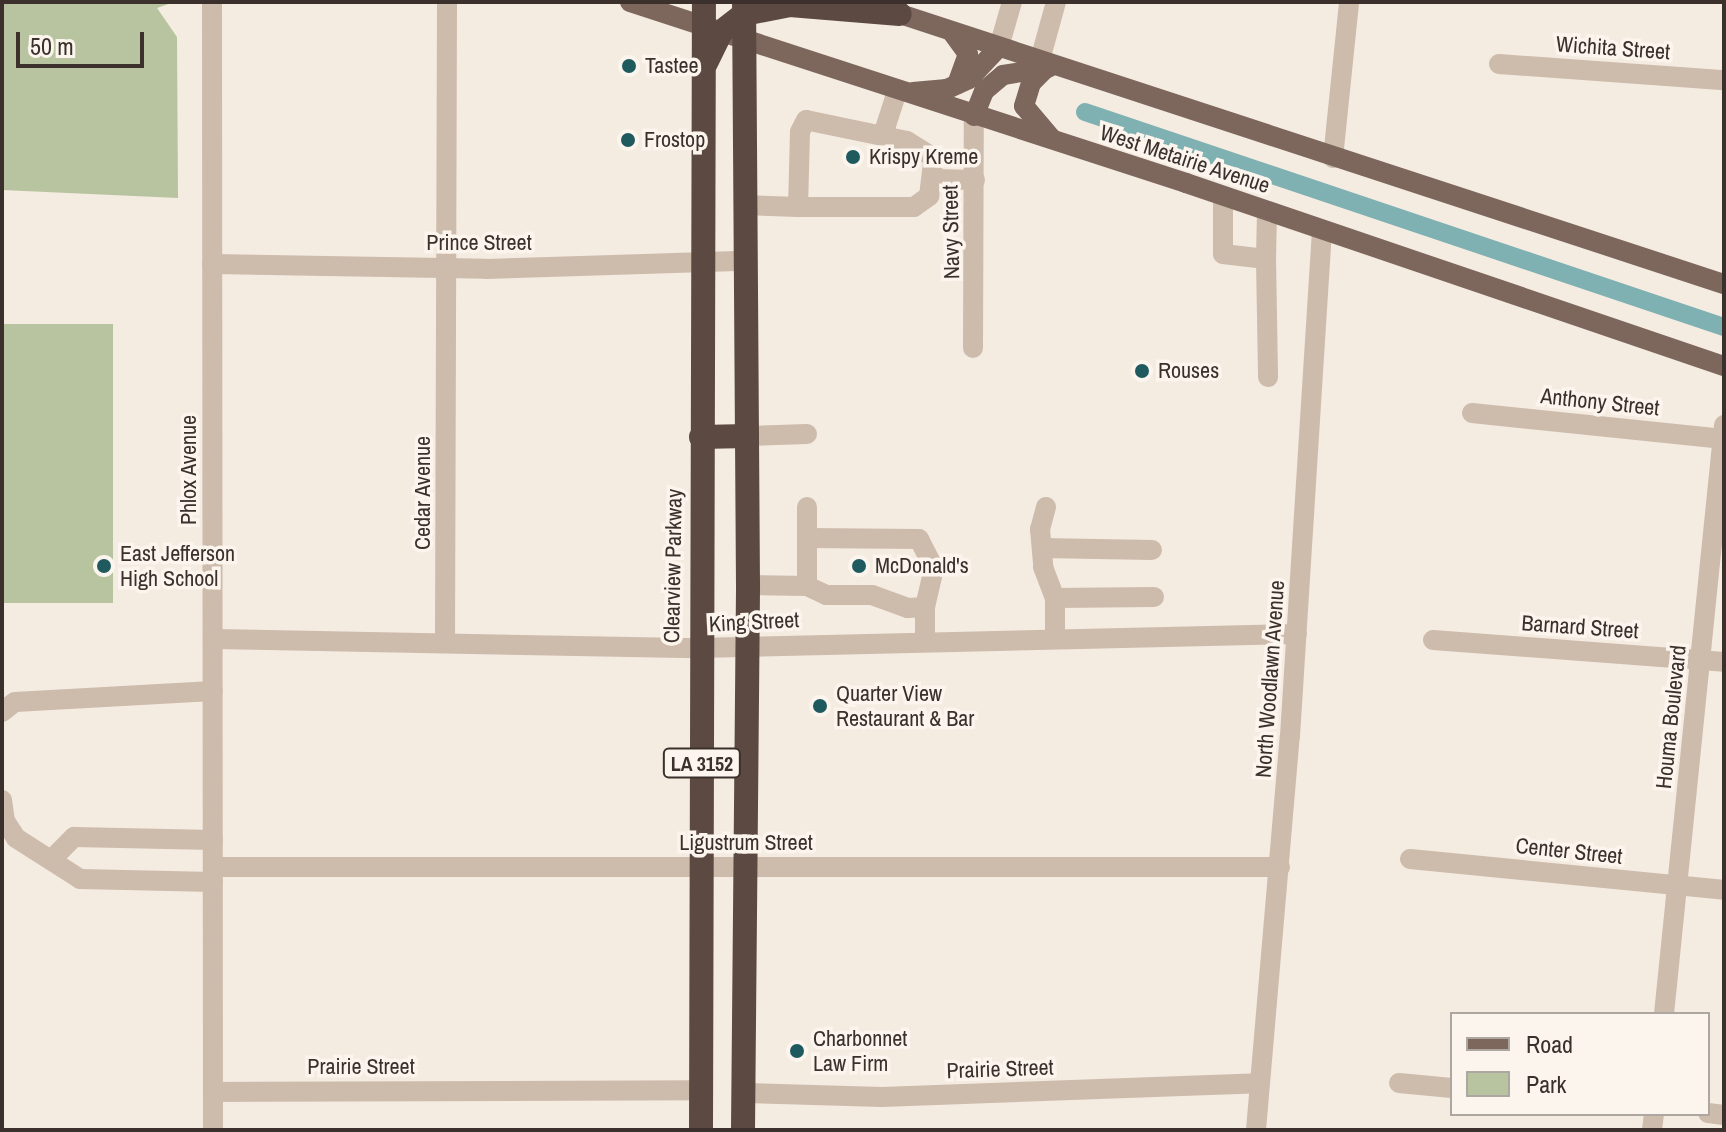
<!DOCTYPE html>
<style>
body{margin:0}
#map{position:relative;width:1726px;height:1132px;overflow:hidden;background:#f4ebe1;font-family:"Archivo Narrow",sans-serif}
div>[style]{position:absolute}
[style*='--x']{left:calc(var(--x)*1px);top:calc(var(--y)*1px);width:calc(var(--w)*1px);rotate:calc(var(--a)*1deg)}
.green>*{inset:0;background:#b8c4a0;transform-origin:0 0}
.canal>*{height:18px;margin:-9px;padding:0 9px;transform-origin:9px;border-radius:9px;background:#7fb0b2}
.minor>*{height:20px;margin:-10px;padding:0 10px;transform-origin:10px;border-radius:10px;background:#cdbbac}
.major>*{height:20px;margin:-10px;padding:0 10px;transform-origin:10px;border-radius:10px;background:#7d675c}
.highway>*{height:24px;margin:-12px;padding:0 12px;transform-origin:12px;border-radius:12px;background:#5c4a42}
.dots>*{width:22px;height:22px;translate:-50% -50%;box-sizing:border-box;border:4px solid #fbf5ee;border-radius:50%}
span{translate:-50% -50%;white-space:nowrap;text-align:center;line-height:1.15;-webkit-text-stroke:7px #fbf5ee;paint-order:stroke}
.shield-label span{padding:2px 6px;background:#fbf5ee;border:2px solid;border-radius:6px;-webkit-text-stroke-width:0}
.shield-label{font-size:20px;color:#3b302b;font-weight:700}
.street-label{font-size:22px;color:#3b302b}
.poi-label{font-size:22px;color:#3b302b}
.left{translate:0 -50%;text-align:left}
.frame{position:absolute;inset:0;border:4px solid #3b302b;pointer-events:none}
.legend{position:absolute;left:1450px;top:1012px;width:260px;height:104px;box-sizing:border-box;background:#fbf5ee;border:2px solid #aea6a0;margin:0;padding:10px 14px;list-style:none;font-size:24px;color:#3b302b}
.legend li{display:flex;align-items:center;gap:16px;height:40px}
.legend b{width:40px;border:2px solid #aea6a0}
.scale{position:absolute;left:16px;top:32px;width:128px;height:36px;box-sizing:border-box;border:4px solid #3b302b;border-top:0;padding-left:10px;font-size:24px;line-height:28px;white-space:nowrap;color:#3b302b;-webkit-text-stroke:6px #fbf5ee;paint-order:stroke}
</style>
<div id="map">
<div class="green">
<i style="clip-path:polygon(2px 2px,174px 2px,157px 8px,177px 37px,178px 198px,2px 190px)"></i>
<i style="left:2px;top:324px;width:111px;height:279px"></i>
</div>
<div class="canal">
<i style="--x:1085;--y:112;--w:674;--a:18.6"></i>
</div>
<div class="minor">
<i style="--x:212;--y:2;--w:1128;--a:89.95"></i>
<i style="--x:999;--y:47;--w:47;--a:-73.9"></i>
<i style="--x:1040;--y:60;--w:60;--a:-74.6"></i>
<i style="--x:1499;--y:64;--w:226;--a:4.1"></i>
<i style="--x:883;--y:135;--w:46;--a:-72.3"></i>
<i style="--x:1333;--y:158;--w:157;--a:-84.1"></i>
<i style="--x:935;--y:179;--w:40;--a:1.4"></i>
<i style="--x:1223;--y:196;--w:58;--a:90"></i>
<i style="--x:1223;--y:254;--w:43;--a:6.6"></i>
<i style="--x:1266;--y:259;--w:48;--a:-88.8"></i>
<i style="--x:745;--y:205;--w:53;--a:2.2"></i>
<i style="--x:798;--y:207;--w:116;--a:0"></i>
<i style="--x:914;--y:207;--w:19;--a:-36"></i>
<i style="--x:929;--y:196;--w:38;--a:-83"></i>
<i style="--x:934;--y:158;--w:32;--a:-148"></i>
<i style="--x:907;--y:141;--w:103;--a:-168.3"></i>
<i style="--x:806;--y:120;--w:13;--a:117"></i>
<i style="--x:800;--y:132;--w:75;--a:91.5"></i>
<i style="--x:1266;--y:259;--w:118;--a:89"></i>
<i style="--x:212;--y:264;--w:274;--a:1"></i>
<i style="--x:486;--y:269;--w:259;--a:-1.8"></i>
<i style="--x:973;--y:348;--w:232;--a:-89.8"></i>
<i style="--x:1472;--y:413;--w:253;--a:5.9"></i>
<i style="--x:747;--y:436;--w:60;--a:-1.9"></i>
<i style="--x:1046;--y:507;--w:23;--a:105"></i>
<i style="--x:1040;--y:529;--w:38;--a:85"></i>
<i style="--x:1043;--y:567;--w:33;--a:69"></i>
<i style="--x:807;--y:538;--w:112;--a:0.5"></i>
<i style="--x:919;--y:539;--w:33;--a:63"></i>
<i style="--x:934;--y:568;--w:40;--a:103"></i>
<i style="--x:925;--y:607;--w:34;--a:90"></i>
<i style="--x:1042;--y:548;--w:110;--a:1"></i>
<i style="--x:748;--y:585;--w:59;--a:1"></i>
<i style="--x:807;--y:586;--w:21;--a:25"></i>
<i style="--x:826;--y:595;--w:46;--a:0"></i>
<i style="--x:872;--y:595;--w:38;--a:20"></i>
<i style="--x:908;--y:608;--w:17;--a:-3"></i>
<i style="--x:807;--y:586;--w:79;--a:-90"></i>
<i style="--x:1055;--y:638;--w:40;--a:-90"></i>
<i style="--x:1055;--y:598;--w:99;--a:-0.6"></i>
<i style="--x:213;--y:639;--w:485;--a:1.1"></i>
<i style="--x:698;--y:648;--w:599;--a:-1.34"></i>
<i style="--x:1433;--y:640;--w:292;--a:4.3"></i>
<i style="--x:445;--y:641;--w:639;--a:-89.82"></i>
<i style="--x:2;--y:712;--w:16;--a:-38"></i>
<i style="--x:15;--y:702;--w:198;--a:-3.2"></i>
<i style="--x:2;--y:800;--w:21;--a:82"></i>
<i style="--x:5;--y:821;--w:20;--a:57"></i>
<i style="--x:16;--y:838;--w:76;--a:32.6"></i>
<i style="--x:80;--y:879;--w:133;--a:1.3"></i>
<i style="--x:1410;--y:859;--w:316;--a:5.6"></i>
<i style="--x:51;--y:860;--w:33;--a:-45"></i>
<i style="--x:74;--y:837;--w:139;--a:1.2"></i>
<i style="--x:213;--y:867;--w:1067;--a:0"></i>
<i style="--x:1664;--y:1014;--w:592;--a:-84.18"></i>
<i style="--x:1399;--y:1083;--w:53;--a:5.4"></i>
<i style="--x:213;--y:1092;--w:487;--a:-0.2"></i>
<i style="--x:743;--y:1093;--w:139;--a:1.6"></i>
<i style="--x:882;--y:1097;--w:377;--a:-2.1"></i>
<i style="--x:1708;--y:1113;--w:16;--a:7"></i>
<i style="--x:1256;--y:1130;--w:395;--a:-85.1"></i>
<i style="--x:1290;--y:736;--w:507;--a:-86.38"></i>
<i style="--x:1652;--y:1130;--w:16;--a:-83"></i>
</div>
<div class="major">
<i style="--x:630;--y:2;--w:585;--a:18.03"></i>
<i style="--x:1186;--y:183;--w:568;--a:18.79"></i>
<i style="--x:888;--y:10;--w:880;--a:18.15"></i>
<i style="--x:952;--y:32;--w:27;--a:54"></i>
<i style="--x:968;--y:54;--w:32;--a:110"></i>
<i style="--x:1046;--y:68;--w:21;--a:135"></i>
<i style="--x:1031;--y:83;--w:24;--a:107"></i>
<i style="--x:1024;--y:106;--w:42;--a:49.8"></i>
<i style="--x:913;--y:92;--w:34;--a:-5"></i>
<i style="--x:947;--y:89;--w:24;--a:-24"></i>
<i style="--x:969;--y:79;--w:44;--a:-46.8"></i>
<i style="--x:974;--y:116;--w:27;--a:-68"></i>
<i style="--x:984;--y:91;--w:25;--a:-40"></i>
<i style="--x:1003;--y:75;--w:46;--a:-8.8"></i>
</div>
<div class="highway">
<i style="--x:706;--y:63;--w:34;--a:-64"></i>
<i style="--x:721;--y:32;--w:29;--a:-38"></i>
<i style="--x:744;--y:14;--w:47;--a:-11.1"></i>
<i style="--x:790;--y:5;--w:110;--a:4.7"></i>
<i style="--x:701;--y:437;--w:46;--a:-1.2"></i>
<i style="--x:701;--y:1130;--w:1128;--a:-89.85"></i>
<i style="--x:743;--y:1130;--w:545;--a:-89.47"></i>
<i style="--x:748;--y:585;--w:583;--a:-90.39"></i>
</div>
<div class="dots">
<i style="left:629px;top:66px;background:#1f5a5e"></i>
<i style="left:628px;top:140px;background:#1f5a5e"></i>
<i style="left:853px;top:157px;background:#1f5a5e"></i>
<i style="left:1142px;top:371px;background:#1f5a5e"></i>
<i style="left:104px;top:566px;background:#1f5a5e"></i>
<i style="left:859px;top:566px;background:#1f5a5e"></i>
<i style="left:820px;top:706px;background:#1f5a5e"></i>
<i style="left:797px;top:1051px;background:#1f5a5e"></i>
</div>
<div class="shield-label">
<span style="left:702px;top:763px">LA 3152</span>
</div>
<div class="street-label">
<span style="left:1613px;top:48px;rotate:4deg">Wichita Street</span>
<span style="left:1185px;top:159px;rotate:18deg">West Metairie Avenue</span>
<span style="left:951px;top:232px;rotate:-91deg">Navy Street</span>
<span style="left:479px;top:243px">Prince Street</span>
<span style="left:1600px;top:402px;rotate:6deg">Anthony Street</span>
<span style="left:189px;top:470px;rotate:-90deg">Phlox Avenue</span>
<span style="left:423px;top:493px;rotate:-90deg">Cedar Avenue</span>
<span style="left:673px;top:566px;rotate:-89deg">Clearview Parkway</span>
<span style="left:754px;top:622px;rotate:-3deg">King Street</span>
<span style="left:1580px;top:627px;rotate:4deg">Barnard Street</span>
<span style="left:1270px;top:679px;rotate:-86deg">North Woodlawn Avenue</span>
<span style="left:1671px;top:717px;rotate:-84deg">Houma Boulevard</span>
<span style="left:746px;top:843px">Ligustrum Street</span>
<span style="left:1569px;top:851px;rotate:6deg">Center Street</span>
<span style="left:361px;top:1067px">Prairie Street</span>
<span style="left:1000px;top:1069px;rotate:-2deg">Prairie Street</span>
</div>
<div class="poi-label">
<span class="left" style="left:645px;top:66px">Tastee</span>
<span class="left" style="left:644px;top:140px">Frostop</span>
<span class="left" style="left:869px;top:157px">Krispy Kreme</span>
<span class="left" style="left:1158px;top:371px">Rouses</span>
<span class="left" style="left:120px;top:566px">East Jefferson<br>High School</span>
<span class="left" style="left:875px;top:566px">McDonald's</span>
<span class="left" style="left:836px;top:706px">Quarter View<br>Restaurant &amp; Bar</span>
<span class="left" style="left:813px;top:1051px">Charbonnet<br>Law Firm</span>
</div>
<div class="frame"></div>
<ul class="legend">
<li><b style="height:10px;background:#7d675c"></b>Road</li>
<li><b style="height:22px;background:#b8c4a0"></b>Park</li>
</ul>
<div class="scale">50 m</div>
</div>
